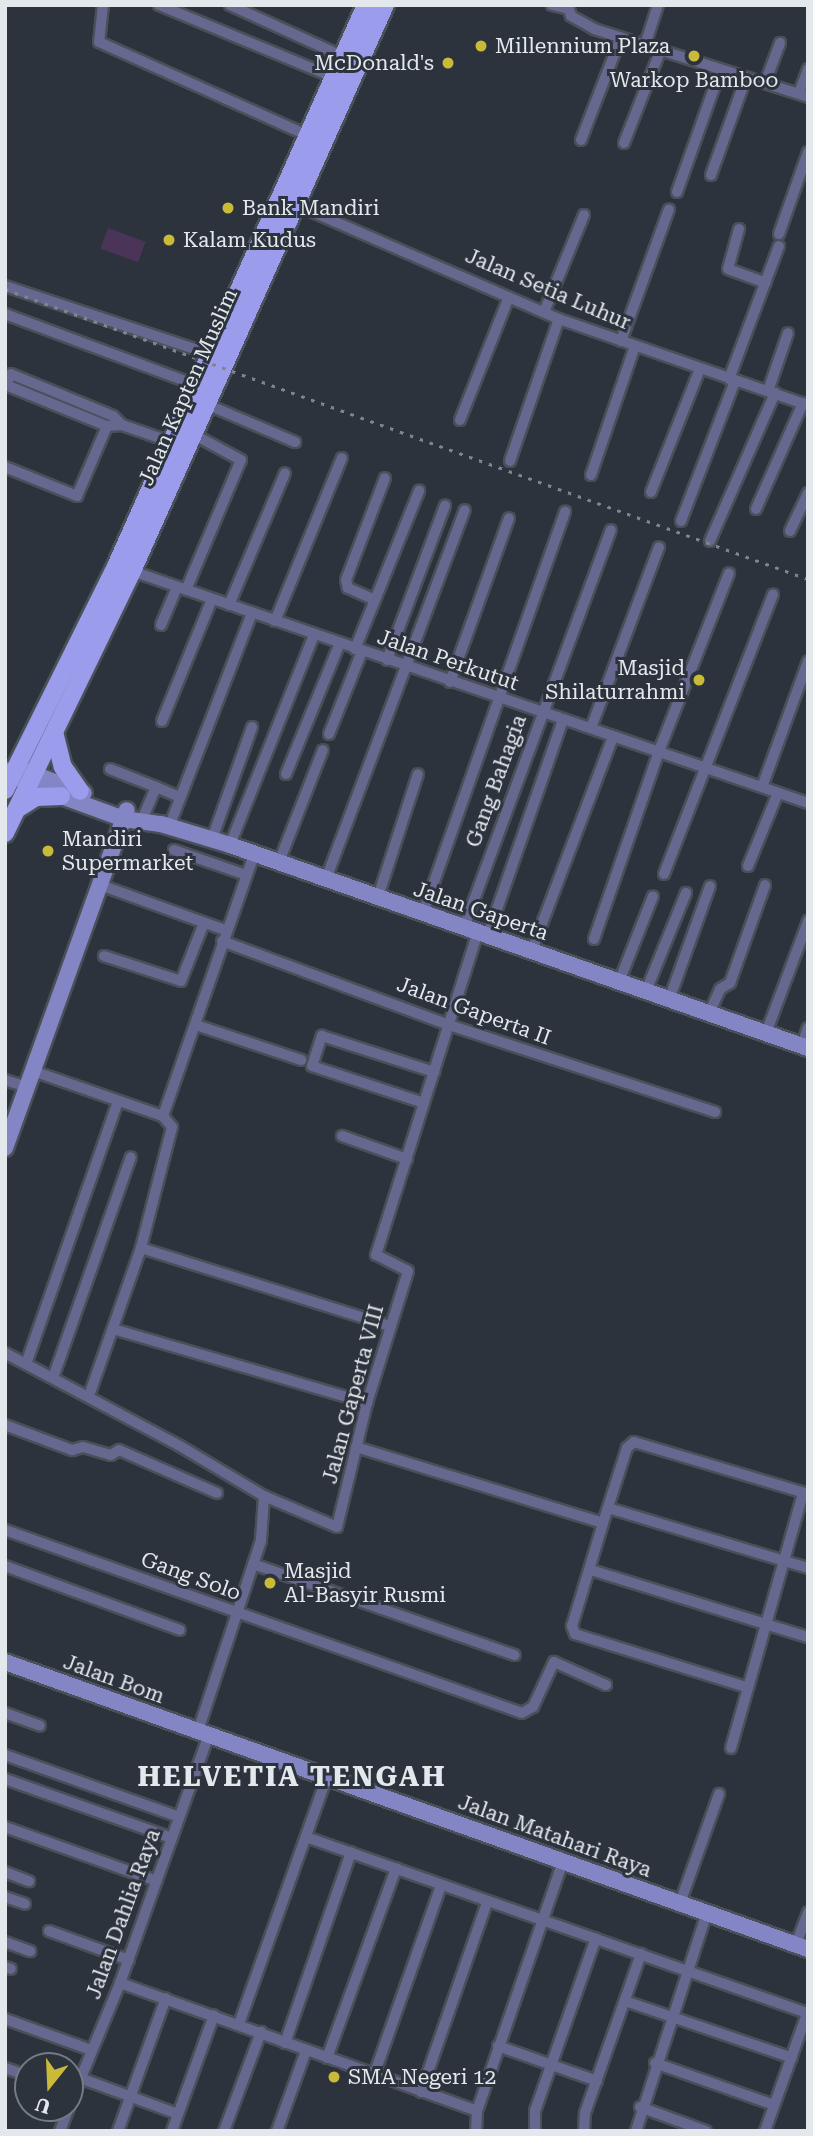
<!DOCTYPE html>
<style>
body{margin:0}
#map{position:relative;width:813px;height:2136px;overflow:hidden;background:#2c333c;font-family:"Roboto Serif",serif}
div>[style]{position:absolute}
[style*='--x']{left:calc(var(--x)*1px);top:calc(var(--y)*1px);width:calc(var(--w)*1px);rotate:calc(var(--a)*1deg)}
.green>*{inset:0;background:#4a3457;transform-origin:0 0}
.roads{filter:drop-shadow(2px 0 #495058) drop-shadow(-2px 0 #495058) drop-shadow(0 2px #495058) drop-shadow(0 -2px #495058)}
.street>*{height:10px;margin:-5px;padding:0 5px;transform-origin:5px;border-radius:5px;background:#67688f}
.secondary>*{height:16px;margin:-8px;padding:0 8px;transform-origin:8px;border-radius:8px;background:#8485c4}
.primary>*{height:18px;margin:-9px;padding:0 9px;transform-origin:9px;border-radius:9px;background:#9b9cec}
.rail>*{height:2.5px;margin-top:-1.25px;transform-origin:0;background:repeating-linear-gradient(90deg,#7f858c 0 3.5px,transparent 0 10.5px)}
.dots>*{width:19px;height:19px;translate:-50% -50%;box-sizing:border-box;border:4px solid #2c333c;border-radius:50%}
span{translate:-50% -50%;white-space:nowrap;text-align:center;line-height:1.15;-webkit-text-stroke:6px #2c333c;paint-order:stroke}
.poi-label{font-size:21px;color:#e3e8ed}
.left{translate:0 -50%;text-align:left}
.right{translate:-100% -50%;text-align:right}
.street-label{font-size:21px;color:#e3e8ed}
.district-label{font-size:28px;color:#e3e8ed;font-weight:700;letter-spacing:2px}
.frame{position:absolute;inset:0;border:7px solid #e3e8ed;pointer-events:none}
.north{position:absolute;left:14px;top:2052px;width:70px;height:70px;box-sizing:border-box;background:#2c333c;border:2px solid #757b83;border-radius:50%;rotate:198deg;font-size:19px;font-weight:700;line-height:28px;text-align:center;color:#e3e8ed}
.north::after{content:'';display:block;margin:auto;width:24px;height:32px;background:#caba3a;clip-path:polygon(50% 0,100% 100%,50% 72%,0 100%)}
</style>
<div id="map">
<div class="green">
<i style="left:108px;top:228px;width:40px;height:22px;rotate:20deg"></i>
</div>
<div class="roads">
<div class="street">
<i style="--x:103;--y:5;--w:37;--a:96"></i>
<i style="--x:99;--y:42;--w:228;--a:24.1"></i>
<i style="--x:159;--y:5;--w:188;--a:22.5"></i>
<i style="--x:230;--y:5;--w:123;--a:24.5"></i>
<i style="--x:552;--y:5;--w:17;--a:13"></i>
<i style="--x:568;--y:5;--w:11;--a:75"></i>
<i style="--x:571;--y:16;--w:26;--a:29"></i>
<i style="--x:594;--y:29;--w:225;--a:17.6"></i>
<i style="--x:645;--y:45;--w:42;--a:-72"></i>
<i style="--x:765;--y:83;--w:43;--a:-69.4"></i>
<i style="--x:799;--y:93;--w:26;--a:-69"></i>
<i style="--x:581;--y:140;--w:110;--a:-68.8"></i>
<i style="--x:624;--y:143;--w:101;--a:-68.5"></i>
<i style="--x:711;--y:175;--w:103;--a:-70.2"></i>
<i style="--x:677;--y:192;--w:128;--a:-70.4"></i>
<i style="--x:292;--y:203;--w:291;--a:23.5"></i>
<i style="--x:559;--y:319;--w:263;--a:19.1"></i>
<i style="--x:739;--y:229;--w:41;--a:105.4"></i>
<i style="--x:728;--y:269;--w:40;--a:20.2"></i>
<i style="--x:779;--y:234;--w:87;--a:-70.5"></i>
<i style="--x:5;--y:286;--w:215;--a:18.4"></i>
<i style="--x:544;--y:312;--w:105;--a:-67.6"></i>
<i style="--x:5;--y:314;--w:204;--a:20.4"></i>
<i style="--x:621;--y:341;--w:140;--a:-70"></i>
<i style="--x:729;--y:379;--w:142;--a:-69.4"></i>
<i style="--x:6;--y:385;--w:109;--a:22.1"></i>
<i style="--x:107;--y:426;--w:15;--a:-4"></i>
<i style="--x:122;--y:425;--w:52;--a:19.1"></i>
<i style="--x:5;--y:386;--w:13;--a:-63"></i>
<i style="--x:11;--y:374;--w:110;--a:22.4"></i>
<i style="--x:113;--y:416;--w:13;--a:45"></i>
<i style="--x:768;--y:391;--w:61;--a:-71"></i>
<i style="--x:206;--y:404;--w:97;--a:23.1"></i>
<i style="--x:460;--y:420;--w:132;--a:-68.3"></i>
<i style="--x:510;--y:461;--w:150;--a:-71"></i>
<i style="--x:5;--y:467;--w:78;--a:21.9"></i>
<i style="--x:77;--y:496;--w:76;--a:-66.8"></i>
<i style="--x:591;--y:475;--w:136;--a:-71.2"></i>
<i style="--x:651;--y:492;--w:132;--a:-68.3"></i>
<i style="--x:756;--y:509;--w:116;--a:-66.1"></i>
<i style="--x:681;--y:521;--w:150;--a:-68.9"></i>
<i style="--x:790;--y:531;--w:42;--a:-64.7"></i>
<i style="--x:710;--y:541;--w:162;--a:-66.3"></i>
<i style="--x:129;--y:570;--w:718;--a:18.94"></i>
<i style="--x:186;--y:590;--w:141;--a:-67.1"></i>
<i style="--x:241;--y:460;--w:55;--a:-151.6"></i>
<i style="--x:375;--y:600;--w:118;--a:-68"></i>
<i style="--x:229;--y:605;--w:143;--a:-67"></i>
<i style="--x:275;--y:621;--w:176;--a:-67.7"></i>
<i style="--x:161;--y:625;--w:41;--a:-67.2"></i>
<i style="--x:355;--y:649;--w:53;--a:-67.8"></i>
<i style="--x:375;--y:600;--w:30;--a:-156"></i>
<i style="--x:348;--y:588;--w:8;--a:-104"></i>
<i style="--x:346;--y:580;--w:109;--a:-69.1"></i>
<i style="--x:387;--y:660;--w:165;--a:-69.4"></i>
<i style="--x:450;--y:682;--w:174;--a:-70.2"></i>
<i style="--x:162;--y:721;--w:132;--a:-67.7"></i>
<i style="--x:591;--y:728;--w:193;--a:-69.4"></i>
<i style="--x:329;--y:734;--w:89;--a:-68.3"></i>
<i style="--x:110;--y:769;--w:49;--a:21.4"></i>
<i style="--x:286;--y:774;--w:142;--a:-67.6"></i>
<i style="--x:762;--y:787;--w:134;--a:-69.9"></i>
<i style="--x:142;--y:820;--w:36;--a:-67"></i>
<i style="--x:156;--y:787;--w:26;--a:23"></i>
<i style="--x:169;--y:827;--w:230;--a:-68.8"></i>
<i style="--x:212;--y:839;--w:119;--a:-70.3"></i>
<i style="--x:230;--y:845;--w:226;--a:-68.2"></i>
<i style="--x:174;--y:850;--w:76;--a:19.1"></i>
<i style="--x:279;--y:862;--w:120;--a:-68.6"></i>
<i style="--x:748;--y:866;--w:79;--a:-67.7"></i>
<i style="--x:664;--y:874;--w:300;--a:-68.7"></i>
<i style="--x:326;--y:879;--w:394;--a:-69.4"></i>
<i style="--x:100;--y:885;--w:133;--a:19.8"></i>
<i style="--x:378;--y:897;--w:129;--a:-72"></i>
<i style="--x:423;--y:913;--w:426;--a:-70.5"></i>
<i style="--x:464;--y:927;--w:423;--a:-69.7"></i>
<i style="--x:488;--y:935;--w:228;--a:-70.8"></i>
<i style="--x:594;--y:939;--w:199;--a:-70.9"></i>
<i style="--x:659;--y:751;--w:191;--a:-68.5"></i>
<i style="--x:222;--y:941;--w:242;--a:20.3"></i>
<i style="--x:449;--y:1025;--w:280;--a:18.1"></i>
<i style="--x:532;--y:950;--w:228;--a:-69.2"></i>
<i style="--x:104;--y:956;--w:81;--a:18"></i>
<i style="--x:181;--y:981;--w:62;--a:-68.4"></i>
<i style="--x:619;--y:982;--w:92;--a:-68.4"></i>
<i style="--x:646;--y:991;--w:106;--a:-67.8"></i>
<i style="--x:669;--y:1000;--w:121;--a:-70.2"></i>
<i style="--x:709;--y:1014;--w:27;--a:-66"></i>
<i style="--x:720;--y:989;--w:12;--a:-31"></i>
<i style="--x:730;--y:983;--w:104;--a:-70.3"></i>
<i style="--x:196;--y:1025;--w:111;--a:18.4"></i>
<i style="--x:766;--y:1033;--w:120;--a:-69.4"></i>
<i style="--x:802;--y:1045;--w:18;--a:-71"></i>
<i style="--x:33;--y:1071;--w:138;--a:19.1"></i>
<i style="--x:163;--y:1116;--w:14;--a:51"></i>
<i style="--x:172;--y:1127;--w:125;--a:104.4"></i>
<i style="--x:141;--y:1248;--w:157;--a:109.4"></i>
<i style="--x:5;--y:1080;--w:23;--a:18"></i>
<i style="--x:424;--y:1103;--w:118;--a:-161.7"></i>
<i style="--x:312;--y:1066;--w:32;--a:-72"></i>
<i style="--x:322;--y:1036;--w:118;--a:17.8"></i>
<i style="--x:163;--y:1116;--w:277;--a:-70.8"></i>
<i style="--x:342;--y:1136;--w:69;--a:19.5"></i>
<i style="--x:141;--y:1248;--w:261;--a:17.4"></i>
<i style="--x:113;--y:1329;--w:265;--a:16.2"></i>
<i style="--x:5;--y:1353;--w:198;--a:28"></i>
<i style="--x:180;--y:1446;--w:98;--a:30.8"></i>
<i style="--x:264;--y:1496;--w:79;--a:23"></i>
<i style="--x:337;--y:1527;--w:128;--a:-76.4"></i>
<i style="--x:367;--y:1403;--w:138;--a:-72.7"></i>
<i style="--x:408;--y:1271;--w:36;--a:-153"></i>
<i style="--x:376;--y:1255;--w:339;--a:-72.5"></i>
<i style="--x:26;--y:1364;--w:278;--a:-70.7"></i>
<i style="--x:53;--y:1378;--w:234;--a:-70.6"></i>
<i style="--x:5;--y:1425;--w:72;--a:20.5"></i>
<i style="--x:72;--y:1450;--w:11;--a:-15"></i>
<i style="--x:83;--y:1447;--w:29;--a:16"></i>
<i style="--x:111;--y:1455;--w:9;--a:-32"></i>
<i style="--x:119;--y:1450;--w:107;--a:23.7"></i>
<i style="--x:356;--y:1447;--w:258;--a:17.1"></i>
<i style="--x:608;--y:1508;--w:209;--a:16.7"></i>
<i style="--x:5;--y:1530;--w:548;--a:19.49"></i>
<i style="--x:522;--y:1713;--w:13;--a:-29"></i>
<i style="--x:533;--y:1707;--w:50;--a:-65"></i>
<i style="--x:554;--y:1662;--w:57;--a:23.9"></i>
<i style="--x:253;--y:1564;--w:277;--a:19.2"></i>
<i style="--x:5;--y:1566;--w:186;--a:20.1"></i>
<i style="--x:591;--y:1570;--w:227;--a:17.2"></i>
<i style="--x:746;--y:1687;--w:179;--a:-162.8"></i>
<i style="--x:575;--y:1634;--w:9;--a:-111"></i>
<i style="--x:572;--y:1626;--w:108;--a:-73.2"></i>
<i style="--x:603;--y:1523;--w:79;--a:-72.3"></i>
<i style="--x:627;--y:1448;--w:9;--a:-41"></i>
<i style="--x:634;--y:1442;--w:182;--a:16.6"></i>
<i style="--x:5;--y:1713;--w:37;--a:20"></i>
<i style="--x:198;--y:1731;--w:201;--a:-71.7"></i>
<i style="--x:261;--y:1540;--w:44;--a:-86.1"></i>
<i style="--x:731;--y:1748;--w:265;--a:-74.2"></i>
<i style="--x:5;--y:1755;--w:185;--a:19.6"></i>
<i style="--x:5;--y:1779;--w:177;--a:19.5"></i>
<i style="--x:5;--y:1827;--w:161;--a:19.6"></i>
<i style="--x:306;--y:1837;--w:531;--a:19.36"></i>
<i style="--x:5;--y:1872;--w:26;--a:21"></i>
<i style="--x:5;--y:1897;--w:21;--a:19"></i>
<i style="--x:680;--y:1903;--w:116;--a:-70.3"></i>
<i style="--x:49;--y:1931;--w:85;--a:19.9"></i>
<i style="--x:5;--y:1942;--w:27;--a:20"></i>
<i style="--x:796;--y:1944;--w:34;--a:-69"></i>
<i style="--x:5;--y:1967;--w:6;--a:18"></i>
<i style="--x:120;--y:1983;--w:379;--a:19.7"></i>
<i style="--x:625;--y:2001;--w:176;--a:18.8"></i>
<i style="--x:5;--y:2019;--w:91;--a:19.8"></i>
<i style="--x:239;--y:2024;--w:262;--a:-70.4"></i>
<i style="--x:285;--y:2043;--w:202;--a:-70.9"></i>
<i style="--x:498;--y:2046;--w:105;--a:19.5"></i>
<i style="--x:327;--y:2058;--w:202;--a:-70"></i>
<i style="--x:655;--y:2063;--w:126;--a:19.4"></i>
<i style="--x:5;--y:2068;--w:24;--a:19"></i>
<i style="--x:374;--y:2075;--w:201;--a:-70.5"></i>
<i style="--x:80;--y:2078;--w:104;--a:20.2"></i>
<i style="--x:421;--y:2092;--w:201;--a:-70.8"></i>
<i style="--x:70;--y:2104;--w:131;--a:-67.5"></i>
<i style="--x:120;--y:1983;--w:263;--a:-70.3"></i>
<i style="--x:640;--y:2107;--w:70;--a:20"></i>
<i style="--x:60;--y:2131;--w:25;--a:-69"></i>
<i style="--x:118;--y:2131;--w:141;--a:-70.2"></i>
<i style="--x:172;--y:2131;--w:123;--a:-70.1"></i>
<i style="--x:224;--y:2131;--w:106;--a:-69.5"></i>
<i style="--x:277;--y:2131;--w:85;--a:-70.1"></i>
<i style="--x:476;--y:2131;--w:20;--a:-87"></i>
<i style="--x:477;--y:2111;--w:264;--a:-71"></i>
<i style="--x:535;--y:2131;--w:20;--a:-90"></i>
<i style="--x:535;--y:2111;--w:183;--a:-70.6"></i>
<i style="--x:584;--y:2131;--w:18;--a:-87"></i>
<i style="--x:585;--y:2113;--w:169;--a:-70.6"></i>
<i style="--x:636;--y:2131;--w:229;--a:-72"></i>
<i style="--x:765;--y:2131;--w:127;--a:-70.3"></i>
</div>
<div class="secondary">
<i style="--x:5;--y:770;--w:30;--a:30"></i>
<i style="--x:31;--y:785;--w:99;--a:20.1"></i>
<i style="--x:124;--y:819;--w:37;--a:8"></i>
<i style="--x:161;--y:824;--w:72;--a:16.9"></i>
<i style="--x:230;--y:845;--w:613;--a:19.35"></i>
<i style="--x:23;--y:770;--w:65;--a:20.7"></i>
<i style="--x:5;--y:1148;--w:359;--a:-70.2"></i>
<i style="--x:5;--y:1662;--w:853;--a:19.67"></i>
</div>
<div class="primary">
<i style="--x:55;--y:736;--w:32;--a:76"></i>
<i style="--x:63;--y:767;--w:29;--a:55"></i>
<i style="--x:5;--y:790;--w:252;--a:-63.6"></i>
<i style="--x:117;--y:564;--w:612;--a:-65.99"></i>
<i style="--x:20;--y:807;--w:19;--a:-32"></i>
<i style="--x:36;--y:797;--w:25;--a:-2"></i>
<i style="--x:5;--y:833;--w:291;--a:-64.1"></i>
<i style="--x:132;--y:571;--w:620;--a:-65.92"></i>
</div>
</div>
<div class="rail">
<i style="--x:5;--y:289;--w:854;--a:19.86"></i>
</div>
<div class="dots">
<i style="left:481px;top:46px;background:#caba3a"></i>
<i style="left:694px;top:56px;background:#caba3a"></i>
<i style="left:448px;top:63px;background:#caba3a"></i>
<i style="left:228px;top:208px;background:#caba3a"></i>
<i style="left:169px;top:240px;background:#caba3a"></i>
<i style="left:699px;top:680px;background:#caba3a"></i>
<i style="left:48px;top:851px;background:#caba3a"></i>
<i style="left:270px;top:1583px;background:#caba3a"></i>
<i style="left:334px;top:2077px;background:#caba3a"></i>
</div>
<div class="poi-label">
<span class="left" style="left:495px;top:46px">Millennium Plaza</span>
<span class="right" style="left:434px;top:63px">McDonald's</span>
<span style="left:694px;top:80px">Warkop Bamboo</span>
<span class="left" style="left:242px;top:208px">Bank Mandiri</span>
<span class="left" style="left:183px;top:240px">Kalam Kudus</span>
<span class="right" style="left:685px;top:680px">Masjid<br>Shilaturrahmi</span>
<span class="left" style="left:62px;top:851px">Mandiri<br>Supermarket</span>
<span class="left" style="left:284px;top:1583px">Masjid<br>Al-Basyir Rusmi</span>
<span class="left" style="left:348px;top:2077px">SMA Negeri 12</span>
</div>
<div class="street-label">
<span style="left:548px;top:289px;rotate:23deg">Jalan Setia Luhur</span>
<span style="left:188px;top:387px;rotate:-66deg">Jalan Kapten Muslim</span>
<span style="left:448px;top:660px;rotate:19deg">Jalan Perkutut</span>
<span style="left:496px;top:781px;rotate:-70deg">Gang Bahagia</span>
<span style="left:481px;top:911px;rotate:19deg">Jalan Gaperta</span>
<span style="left:474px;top:1011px;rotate:20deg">Jalan Gaperta II</span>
<span style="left:353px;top:1394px;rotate:-75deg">Jalan Gaperta VIII</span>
<span style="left:191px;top:1576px;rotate:20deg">Gang Solo</span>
<span style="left:114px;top:1679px;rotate:20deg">Jalan Bom</span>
<span style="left:555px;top:1836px;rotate:20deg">Jalan Matahari Raya</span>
<span style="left:123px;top:1914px;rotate:-70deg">Jalan Dahlia Raya</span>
</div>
<div class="district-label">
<span style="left:292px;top:1777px">HELVETIA TENGAH</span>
</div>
<div class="frame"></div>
<div class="north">U</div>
</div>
